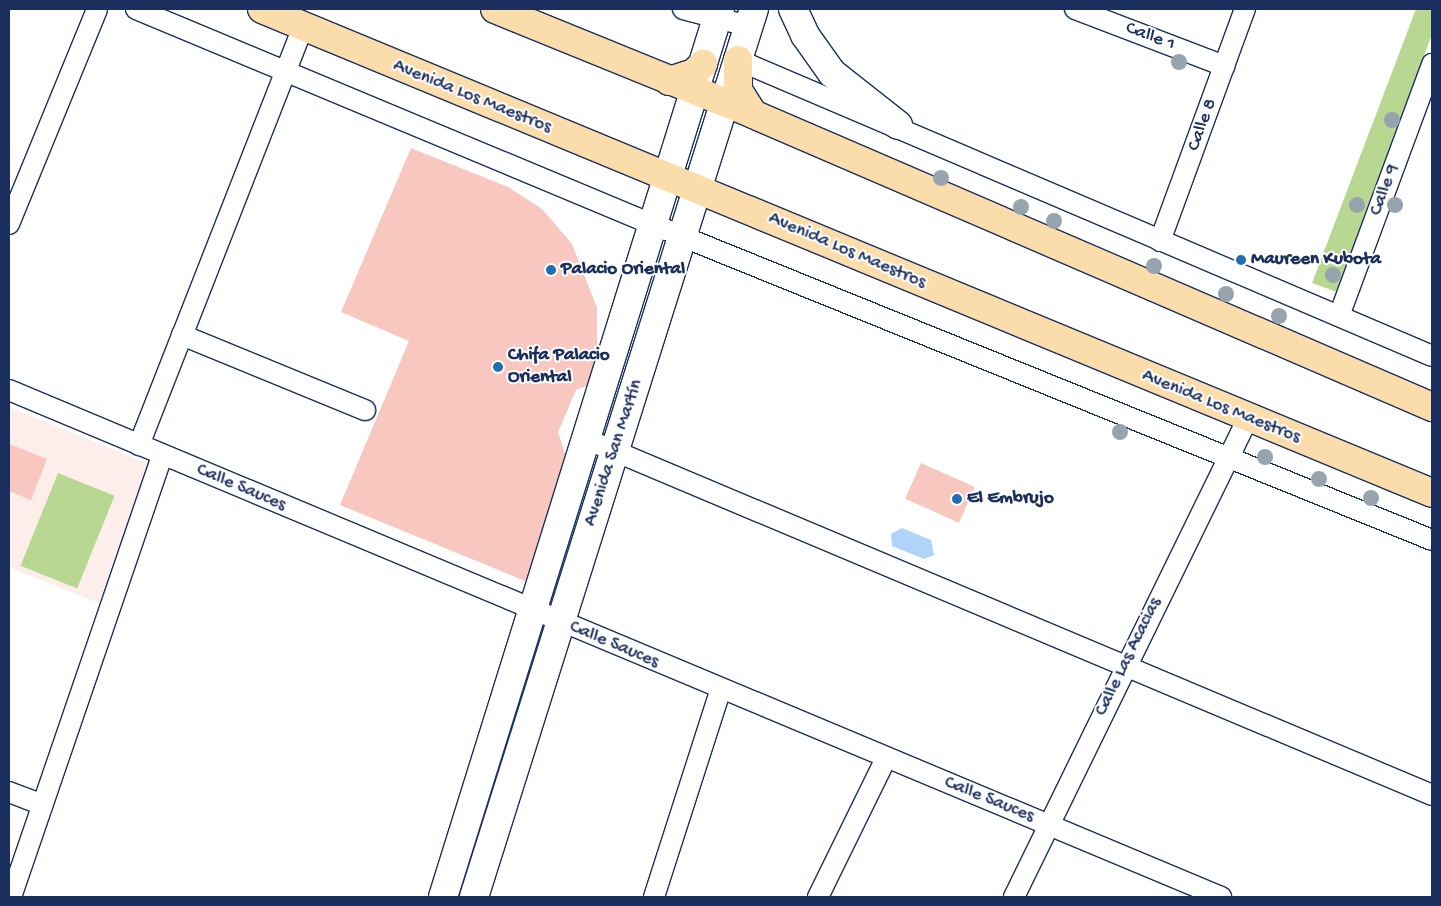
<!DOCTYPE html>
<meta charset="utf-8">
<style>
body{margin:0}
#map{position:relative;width:1441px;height:906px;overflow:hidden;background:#fff;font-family:"Gochi Hand",sans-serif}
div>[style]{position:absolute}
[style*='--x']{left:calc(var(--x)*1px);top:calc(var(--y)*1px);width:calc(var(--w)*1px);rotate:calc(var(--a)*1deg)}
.built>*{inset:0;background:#fdeeec}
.green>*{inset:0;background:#b8d891;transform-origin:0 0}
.water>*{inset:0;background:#b0d4f9}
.building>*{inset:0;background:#f7c7c0;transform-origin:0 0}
.roads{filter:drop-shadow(1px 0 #1b2f5e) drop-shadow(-1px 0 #1b2f5e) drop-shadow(0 1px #1b2f5e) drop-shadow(0 -1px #1b2f5e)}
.street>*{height:20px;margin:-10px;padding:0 10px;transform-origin:10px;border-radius:10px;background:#fff}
.secondary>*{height:28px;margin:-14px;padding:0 14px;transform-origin:14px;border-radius:14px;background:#fff}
.highway>*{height:28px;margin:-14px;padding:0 14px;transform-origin:14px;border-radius:14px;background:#fbddab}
.trees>*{width:16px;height:16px;margin:-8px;border-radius:50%;background:#97a4ae}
.dots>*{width:14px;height:14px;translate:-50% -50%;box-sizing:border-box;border:2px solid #fff;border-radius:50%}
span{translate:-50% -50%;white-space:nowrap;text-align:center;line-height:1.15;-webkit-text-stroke:4px #fff;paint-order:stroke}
.street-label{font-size:19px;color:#1b2f5e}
.poi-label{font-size:19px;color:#1b2f5e;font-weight:700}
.left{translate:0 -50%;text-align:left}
.frame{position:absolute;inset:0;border:10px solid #1b2f5e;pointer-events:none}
</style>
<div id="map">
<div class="built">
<i style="clip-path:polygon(9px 407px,149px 464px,99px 603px,9px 567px)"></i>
</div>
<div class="green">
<i style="clip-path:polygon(1416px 9px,1432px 9px,1432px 34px,1337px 292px,1312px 283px)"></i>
<i style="left:58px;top:473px;width:61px;height:100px;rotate:22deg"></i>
</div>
<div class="water">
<i style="clip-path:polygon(902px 528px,931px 540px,934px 555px,924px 559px,892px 546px,891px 534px)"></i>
</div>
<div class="building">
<i style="clip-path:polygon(411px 148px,508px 187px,542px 209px,572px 244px,597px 308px,597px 382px,576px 390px,558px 432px,568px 463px,525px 581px,340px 505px,409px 341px,341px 312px)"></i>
<i style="clip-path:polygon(9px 444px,47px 459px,31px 500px,9px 491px)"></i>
<i style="left:921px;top:463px;width:59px;height:39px;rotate:24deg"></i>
</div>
<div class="roads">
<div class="street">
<i style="--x:136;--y:9;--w:561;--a:22.64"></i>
<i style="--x:654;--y:225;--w:839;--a:22.04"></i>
<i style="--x:683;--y:9;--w:67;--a:14.7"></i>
<i style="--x:1075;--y:9;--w:160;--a:20.9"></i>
<i style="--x:303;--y:27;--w:331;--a:111.4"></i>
<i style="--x:182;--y:335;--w:198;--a:22.3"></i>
<i style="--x:738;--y:60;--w:754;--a:23.1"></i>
<i style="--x:9;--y:224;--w:232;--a:-67.7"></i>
<i style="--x:1160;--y:241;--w:247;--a:-69.9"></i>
<i style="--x:1339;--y:316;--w:269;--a:-69.7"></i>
<i style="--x:9;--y:390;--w:1314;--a:22.7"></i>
<i style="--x:586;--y:439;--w:918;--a:22.82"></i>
<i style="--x:139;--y:445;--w:118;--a:-68.6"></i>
<i style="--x:9;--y:792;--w:36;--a:21"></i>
<i style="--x:11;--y:897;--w:467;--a:-71.1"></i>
<i style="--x:654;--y:897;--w:216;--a:-72.2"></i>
<i style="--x:818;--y:897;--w:155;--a:-63.9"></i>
<i style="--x:1014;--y:897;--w:533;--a:-63.96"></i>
</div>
<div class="secondary">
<i style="--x:793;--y:9;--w:29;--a:65"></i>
<i style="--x:805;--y:35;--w:47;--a:54.6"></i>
<i style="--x:832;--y:73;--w:84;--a:38.2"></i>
<i style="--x:443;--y:897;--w:930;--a:-72.68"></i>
<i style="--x:474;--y:897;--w:931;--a:-72.5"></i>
</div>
<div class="highway">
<i style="--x:262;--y:9;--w:1266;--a:22.47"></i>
<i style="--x:495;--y:9;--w:279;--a:22.1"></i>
<i style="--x:753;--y:114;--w:740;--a:23.34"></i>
<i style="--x:738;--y:60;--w:30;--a:90"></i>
<i style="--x:738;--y:90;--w:28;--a:58"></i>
<i style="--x:669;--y:81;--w:26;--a:-18"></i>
<i style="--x:694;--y:73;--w:13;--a:-45"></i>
</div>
</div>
<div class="trees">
<i style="left:1179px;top:62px"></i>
<i style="left:1392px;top:120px"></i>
<i style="left:941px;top:178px"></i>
<i style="left:1357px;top:205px"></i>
<i style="left:1395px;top:205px"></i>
<i style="left:1021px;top:207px"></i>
<i style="left:1054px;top:221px"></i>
<i style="left:1154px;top:266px"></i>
<i style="left:1333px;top:275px"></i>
<i style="left:1226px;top:294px"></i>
<i style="left:1279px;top:316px"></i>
<i style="left:1120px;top:432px"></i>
<i style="left:1265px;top:457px"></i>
<i style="left:1319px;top:479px"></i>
<i style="left:1371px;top:498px"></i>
</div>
<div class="dots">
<i style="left:1241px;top:260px;background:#1f6fb2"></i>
<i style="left:551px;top:270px;background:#1f6fb2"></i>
<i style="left:498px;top:367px;background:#1f6fb2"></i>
<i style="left:957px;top:499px;background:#1f6fb2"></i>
</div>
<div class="street-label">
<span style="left:1150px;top:37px;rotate:21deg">Calle 1</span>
<span style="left:472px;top:97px;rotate:22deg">Avenida Los Maestros</span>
<span style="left:1203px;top:125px;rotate:-70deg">Calle 8</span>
<span style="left:1385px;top:190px;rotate:-70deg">Calle 9</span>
<span style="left:847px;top:251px;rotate:23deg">Avenida Los Maestros</span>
<span style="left:1221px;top:407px;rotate:22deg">Avenida Los Maestros</span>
<span style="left:614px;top:453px;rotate:-72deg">Avenida San Martín</span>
<span style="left:241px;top:488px;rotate:23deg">Calle Sauces</span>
<span style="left:614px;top:645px;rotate:23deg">Calle Sauces</span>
<span style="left:1129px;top:657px;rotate:-64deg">Calle Las Acacias</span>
<span style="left:989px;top:800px;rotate:22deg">Calle Sauces</span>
</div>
<div class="poi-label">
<span class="left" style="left:1251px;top:260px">Maureen Kubota</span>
<span class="left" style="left:561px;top:270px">Palacio Oriental</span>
<span class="left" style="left:508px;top:367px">Chifa Palacio<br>Oriental</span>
<span class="left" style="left:967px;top:499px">El Embrujo</span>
</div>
<div class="frame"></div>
</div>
